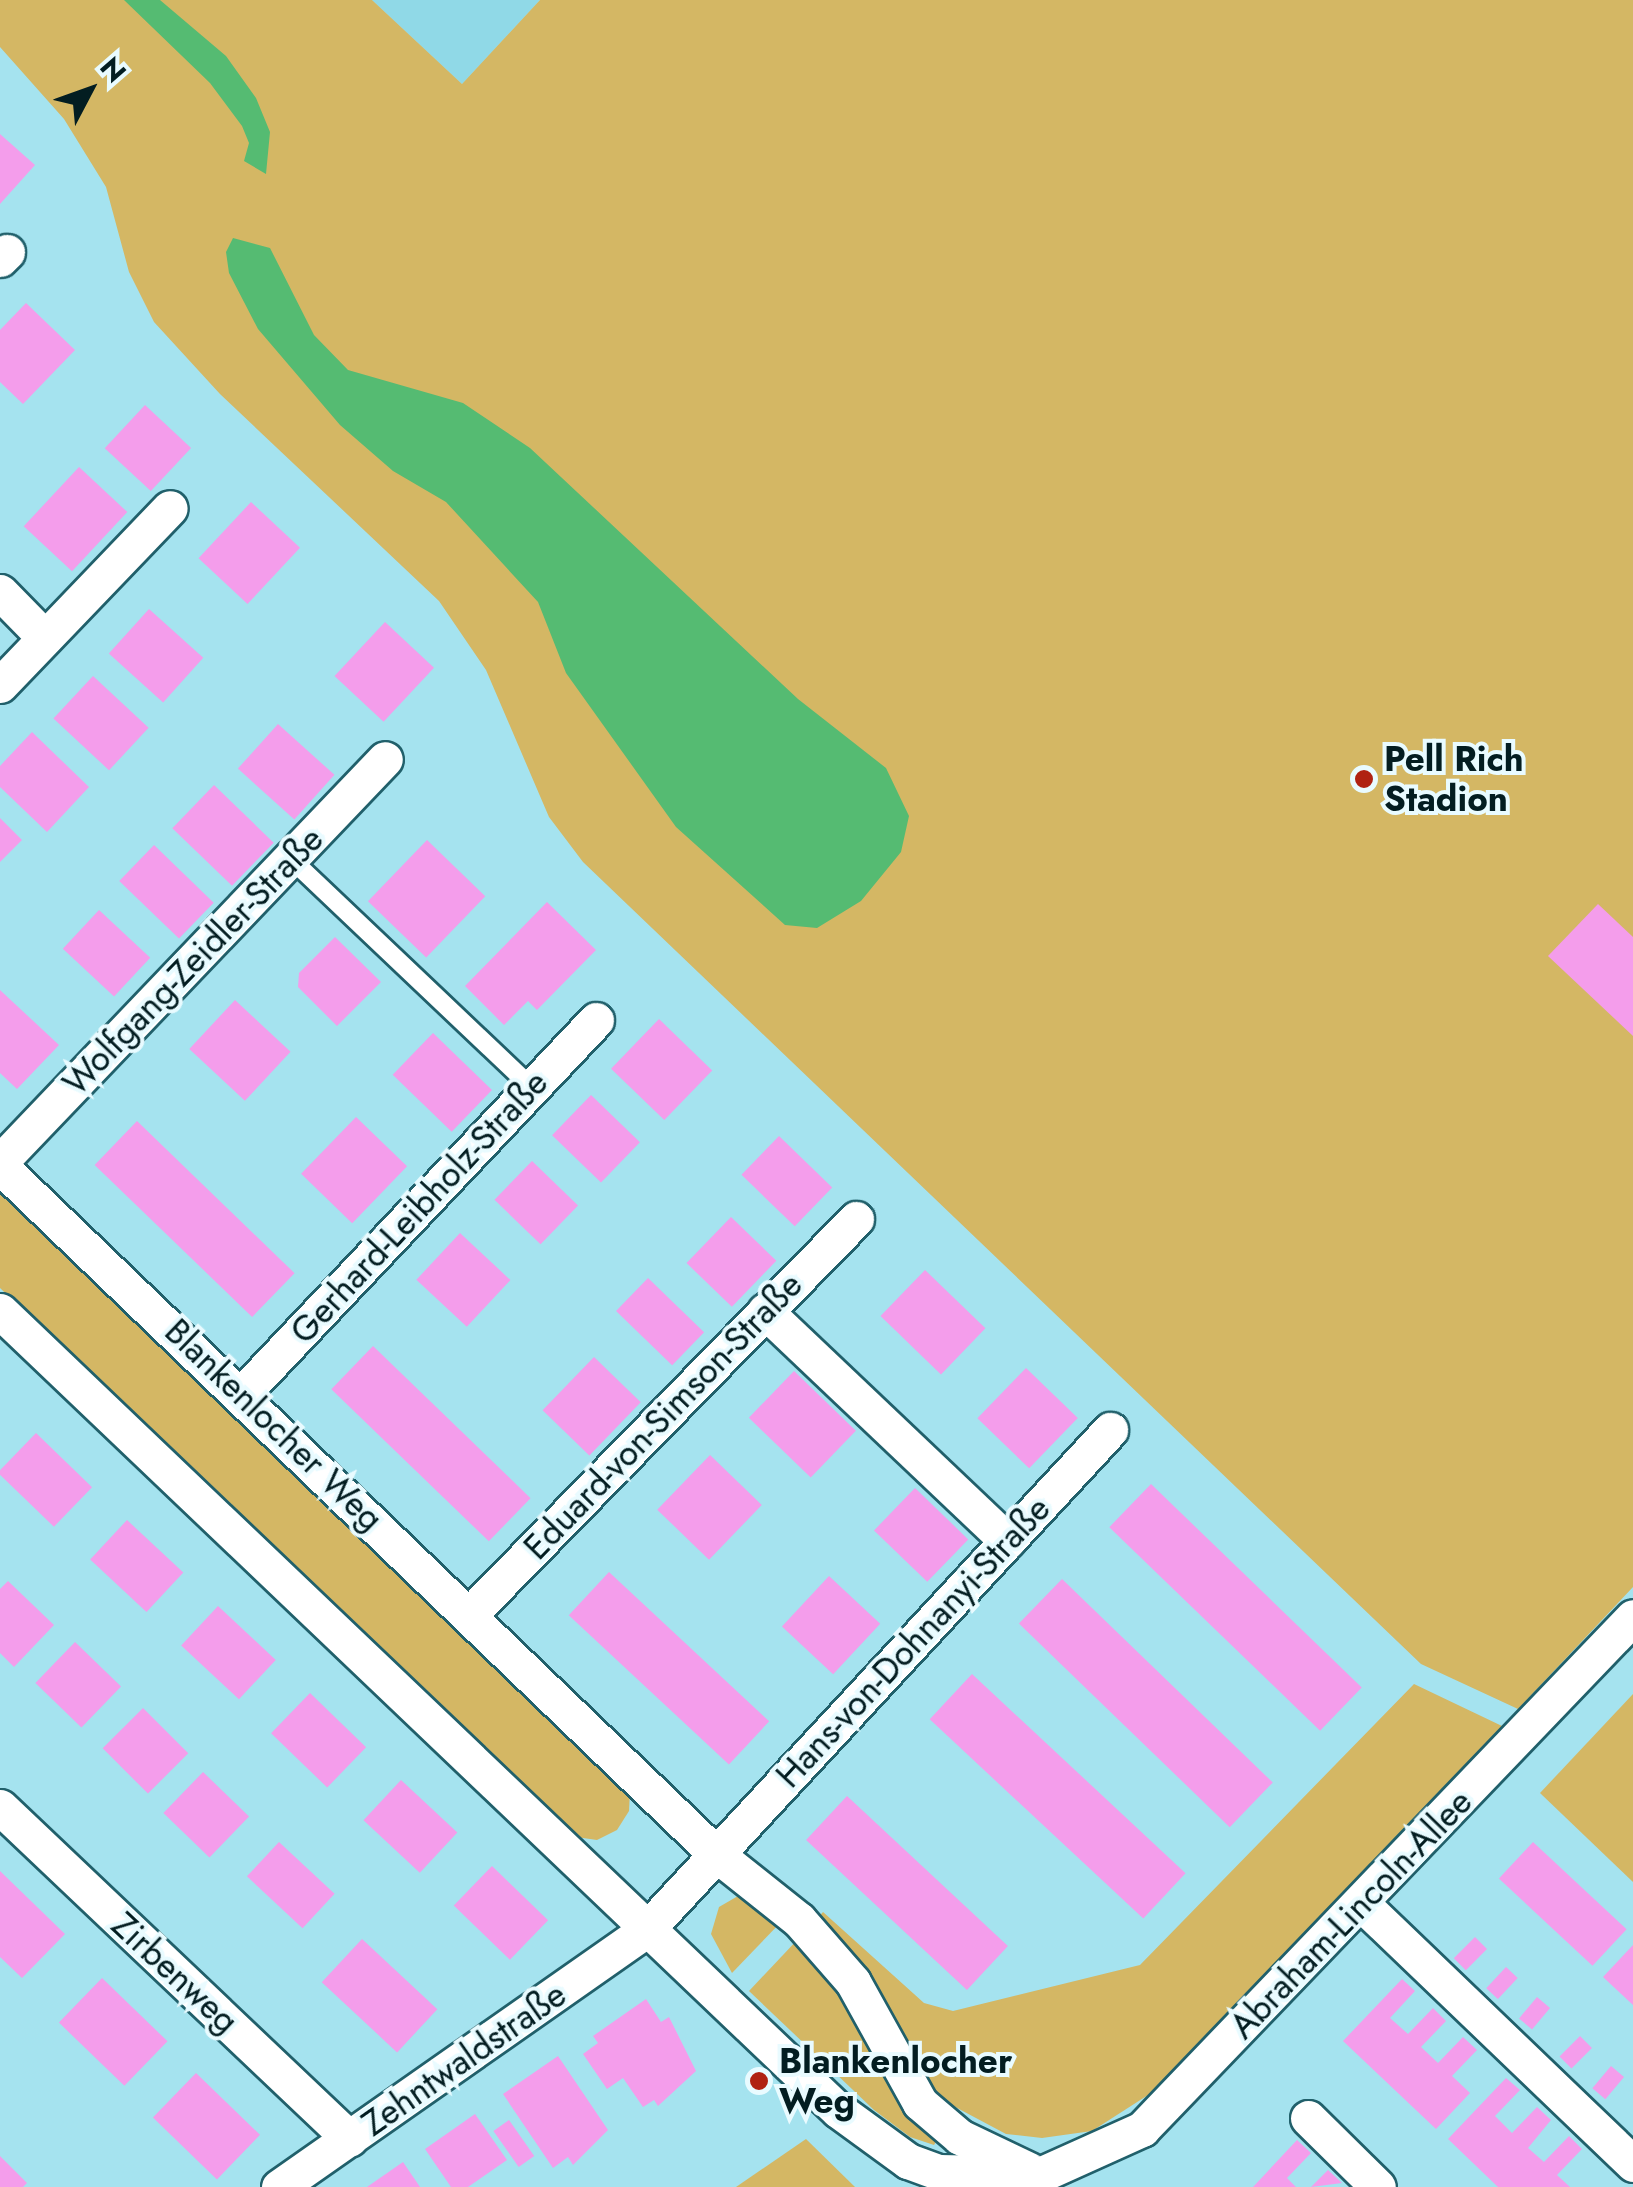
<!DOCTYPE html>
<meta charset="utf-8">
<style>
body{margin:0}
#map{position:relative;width:1633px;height:2187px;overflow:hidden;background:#a5e3ef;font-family:Jost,sans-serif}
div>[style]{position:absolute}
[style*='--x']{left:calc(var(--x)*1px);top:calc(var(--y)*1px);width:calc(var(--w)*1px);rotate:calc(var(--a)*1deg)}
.built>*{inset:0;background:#90d9e7}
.green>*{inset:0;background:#d4b764}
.water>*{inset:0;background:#55bb72}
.building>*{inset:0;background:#f49deb;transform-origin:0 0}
.roads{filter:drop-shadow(2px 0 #21606b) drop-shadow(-2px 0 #21606b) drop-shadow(0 2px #21606b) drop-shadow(0 -2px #21606b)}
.lane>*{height:18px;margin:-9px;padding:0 9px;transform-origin:9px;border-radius:9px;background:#fff}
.street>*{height:35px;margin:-17.5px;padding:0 17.5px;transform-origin:17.5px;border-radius:17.5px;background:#fff}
.dots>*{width:28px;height:28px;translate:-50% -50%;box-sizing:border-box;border:5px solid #e9fbff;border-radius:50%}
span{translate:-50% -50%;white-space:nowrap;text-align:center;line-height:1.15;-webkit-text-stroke:8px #e9fbff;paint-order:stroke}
.poi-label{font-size:35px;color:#031d21;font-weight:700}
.left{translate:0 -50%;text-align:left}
.street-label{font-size:35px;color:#031d21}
.north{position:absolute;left:40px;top:40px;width:100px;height:100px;-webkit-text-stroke:8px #e9fbff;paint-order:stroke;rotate:49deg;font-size:28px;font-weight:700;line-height:40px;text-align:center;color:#031d21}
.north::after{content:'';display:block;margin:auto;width:35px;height:45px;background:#031d21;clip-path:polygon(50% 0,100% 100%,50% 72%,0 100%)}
</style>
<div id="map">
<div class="built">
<i style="clip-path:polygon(372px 0,540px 0,462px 84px)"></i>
</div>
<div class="green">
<i style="clip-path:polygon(0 0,372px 0,462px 84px,540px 0,1633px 0,1633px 1587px,1518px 1709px,1421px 1664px,583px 862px,549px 817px,486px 670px,439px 601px,220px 394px,154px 322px,129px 272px,106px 187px,64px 119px,0 47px)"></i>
<i style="clip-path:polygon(0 1189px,630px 1791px,629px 1811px,617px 1830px,597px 1840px,576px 1837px,0 1288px)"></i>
<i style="clip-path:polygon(1414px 1684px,1502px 1726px,1159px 2088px,1092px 2131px,1042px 2138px,1006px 2134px,944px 2101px,926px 2084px,816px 1920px,823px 1912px,924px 2003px,953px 2011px,1140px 1965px)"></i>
<i style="clip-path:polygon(1633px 1694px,1633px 1882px,1540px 1793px)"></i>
<i style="clip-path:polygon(738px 1896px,782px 1921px,732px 1973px,711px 1934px,719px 1907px)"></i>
<i style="clip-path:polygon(799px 1938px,828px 1971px,939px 2137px,934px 2145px,910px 2137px,874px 2110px,749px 1991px)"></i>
<i style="clip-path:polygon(806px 2139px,855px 2187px,736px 2187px)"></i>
</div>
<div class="water">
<i style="clip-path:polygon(124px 0,160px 0,226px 56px,256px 98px,270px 132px,266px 174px,244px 161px,249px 143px,242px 126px,210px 83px)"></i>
<i style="clip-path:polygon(233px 238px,270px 248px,314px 335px,348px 370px,463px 403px,530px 448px,798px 699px,886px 768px,909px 816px,901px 852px,861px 901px,817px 928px,785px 925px,676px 827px,566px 673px,538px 602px,446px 502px,393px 471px,340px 425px,258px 329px,229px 273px,226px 252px)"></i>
</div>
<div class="building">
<i style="clip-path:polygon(0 134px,35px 165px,0 204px)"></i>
<i style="clip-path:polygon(26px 303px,75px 350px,23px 404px,0 382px,0 330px)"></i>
<i style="left:145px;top:405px;width:63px;height:59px;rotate:43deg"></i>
<i style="left:79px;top:467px;width:66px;height:81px;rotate:43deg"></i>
<i style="left:251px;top:502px;width:67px;height:77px;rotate:43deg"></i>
<i style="left:149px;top:609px;width:73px;height:60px;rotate:42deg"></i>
<i style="left:385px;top:622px;width:67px;height:74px;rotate:43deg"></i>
<i style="left:93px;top:676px;width:76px;height:58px;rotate:43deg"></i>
<i style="left:278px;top:724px;width:76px;height:60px;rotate:42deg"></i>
<i style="clip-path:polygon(32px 732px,89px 787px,47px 832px,0 787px,0 766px)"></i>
<i style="left:214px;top:785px;width:83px;height:60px;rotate:44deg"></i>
<i style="clip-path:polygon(0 818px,22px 840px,0 862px)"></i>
<i style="left:427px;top:840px;width:81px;height:85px;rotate:44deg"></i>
<i style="left:154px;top:845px;width:83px;height:50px;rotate:44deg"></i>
<i style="clip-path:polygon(547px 902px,596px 950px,537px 1010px,528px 1001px,504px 1025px,465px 986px)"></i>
<i style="clip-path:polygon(1598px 904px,1633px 937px,1633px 1036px,1548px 956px)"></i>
<i style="left:99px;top:910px;width:70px;height:53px;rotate:43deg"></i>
<i style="clip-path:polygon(335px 937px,381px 982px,337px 1026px,298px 987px,299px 973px)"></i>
<i style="clip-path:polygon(0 990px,59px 1045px,17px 1089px,0 1073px)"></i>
<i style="left:235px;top:1000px;width:76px;height:67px;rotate:43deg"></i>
<i style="left:659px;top:1019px;width:74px;height:69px;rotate:44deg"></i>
<i style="left:433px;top:1033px;width:82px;height:58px;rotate:44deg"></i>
<i style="left:591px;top:1095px;width:68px;height:56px;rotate:44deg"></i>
<i style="left:356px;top:1117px;width:71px;height:79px;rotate:44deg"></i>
<i style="left:137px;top:1121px;width:219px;height:61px;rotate:44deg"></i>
<i style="left:779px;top:1136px;width:74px;height:54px;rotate:44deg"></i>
<i style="left:532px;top:1161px;width:64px;height:54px;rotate:44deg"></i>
<i style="left:731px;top:1217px;width:63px;height:64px;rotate:44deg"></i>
<i style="left:460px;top:1233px;width:69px;height:64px;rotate:43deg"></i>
<i style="left:925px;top:1270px;width:84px;height:64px;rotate:44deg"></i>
<i style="left:648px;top:1278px;width:78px;height:46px;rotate:44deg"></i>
<i style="left:373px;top:1346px;width:219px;height:60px;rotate:44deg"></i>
<i style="left:594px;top:1357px;width:65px;height:74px;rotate:44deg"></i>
<i style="left:1026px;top:1368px;width:72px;height:70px;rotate:44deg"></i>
<i style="left:794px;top:1371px;width:86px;height:65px;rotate:44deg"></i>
<i style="left:36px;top:1433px;width:78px;height:55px;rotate:44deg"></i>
<i style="left:710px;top:1455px;width:72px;height:76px;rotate:44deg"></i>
<i style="left:1151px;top:1484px;width:293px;height:60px;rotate:44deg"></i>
<i style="left:915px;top:1488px;width:74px;height:59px;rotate:44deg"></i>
<i style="left:127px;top:1520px;width:77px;height:54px;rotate:43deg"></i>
<i style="left:609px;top:1572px;width:219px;height:59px;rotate:43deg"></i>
<i style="left:829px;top:1576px;width:70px;height:69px;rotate:43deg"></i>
<i style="left:1062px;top:1579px;width:293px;height:62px;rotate:44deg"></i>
<i style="clip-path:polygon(8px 1581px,54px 1625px,14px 1667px,0 1653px,0 1589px)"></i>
<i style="left:218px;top:1606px;width:79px;height:54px;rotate:43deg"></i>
<i style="left:75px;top:1642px;width:64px;height:57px;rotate:44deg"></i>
<i style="left:972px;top:1674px;width:292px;height:62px;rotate:43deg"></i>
<i style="left:310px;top:1693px;width:78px;height:56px;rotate:44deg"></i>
<i style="left:143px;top:1708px;width:64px;height:57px;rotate:45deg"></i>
<i style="left:203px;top:1772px;width:64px;height:57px;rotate:44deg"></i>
<i style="left:401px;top:1780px;width:77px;height:55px;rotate:43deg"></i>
<i style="left:847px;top:1796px;width:220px;height:60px;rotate:43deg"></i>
<i style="left:279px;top:1842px;width:76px;height:47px;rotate:43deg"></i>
<i style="left:1533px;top:1842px;width:128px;height:50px;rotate:43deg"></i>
<i style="left:492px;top:1866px;width:78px;height:55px;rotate:44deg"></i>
<i style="clip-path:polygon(0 1871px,65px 1934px,22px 1978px,0 1957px)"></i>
<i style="left:1475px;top:1937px;width:17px;height:30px;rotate:45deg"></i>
<i style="left:362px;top:1939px;width:103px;height:59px;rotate:43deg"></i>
<i style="clip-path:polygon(1633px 1945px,1633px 2005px,1603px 1977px)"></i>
<i style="left:1506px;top:1967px;width:16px;height:29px;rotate:43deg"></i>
<i style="left:102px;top:1978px;width:91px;height:62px;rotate:44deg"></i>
<i style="clip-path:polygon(1402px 1979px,1415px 1991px,1390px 2018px,1408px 2034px,1433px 2008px,1446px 2021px,1421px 2047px,1438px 2063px,1463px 2037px,1477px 2050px,1452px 2076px,1470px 2093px,1436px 2129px,1343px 2041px)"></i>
<i style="left:1537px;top:1997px;width:17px;height:28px;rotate:40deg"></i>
<i style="clip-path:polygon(646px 1999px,661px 2022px,669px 2017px,696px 2071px,658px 2106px,654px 2100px,643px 2107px,623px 2078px,607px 2089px,583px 2054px,598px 2043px,593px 2036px)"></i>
<i style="left:1580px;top:2036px;width:17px;height:29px;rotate:45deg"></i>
<i style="clip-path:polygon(558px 2056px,608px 2130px,573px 2165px,568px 2157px,553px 2168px,503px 2094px)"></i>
<i style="left:1611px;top:2066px;width:17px;height:29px;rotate:40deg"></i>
<i style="left:196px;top:2073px;width:89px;height:62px;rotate:44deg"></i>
<i style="clip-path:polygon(1506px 2078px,1520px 2090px,1495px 2116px,1512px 2133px,1537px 2107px,1551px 2120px,1528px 2148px,1544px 2162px,1569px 2136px,1582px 2149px,1557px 2175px,1570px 2187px,1498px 2187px,1448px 2139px)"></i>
<i style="clip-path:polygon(475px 2114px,507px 2160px,468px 2187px,451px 2187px,425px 2149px)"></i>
<i style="left:509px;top:2120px;width:44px;height:19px;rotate:55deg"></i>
<i style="clip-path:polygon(1297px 2140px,1311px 2153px,1287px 2178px,1296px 2187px,1253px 2187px)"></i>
<i style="clip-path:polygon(0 2156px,27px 2183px,23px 2187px,0 2187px)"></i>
<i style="clip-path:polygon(403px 2162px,420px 2187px,367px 2187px)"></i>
<i style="clip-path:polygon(1328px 2170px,1342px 2183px,1311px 2187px)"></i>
</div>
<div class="roads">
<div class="lane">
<i style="--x:291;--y:859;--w:332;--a:43.5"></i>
</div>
<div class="street">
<i style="--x:0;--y:259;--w:10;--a:-45"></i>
<i style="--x:0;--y:592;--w:64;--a:45.6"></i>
<i style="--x:0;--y:685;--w:245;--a:-46.2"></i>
<i style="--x:0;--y:1162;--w:557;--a:-46.31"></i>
<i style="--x:0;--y:1166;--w:993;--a:43.86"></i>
<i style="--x:716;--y:1854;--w:106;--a:38.5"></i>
<i style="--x:799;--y:1920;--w:82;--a:48.9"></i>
<i style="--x:853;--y:1982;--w:138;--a:61"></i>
<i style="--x:920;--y:2103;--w:52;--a:40.4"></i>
<i style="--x:960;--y:2137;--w:76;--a:25.6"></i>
<i style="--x:0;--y:1311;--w:1158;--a:43.64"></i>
<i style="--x:838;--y:2110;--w:87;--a:36.1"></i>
<i style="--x:908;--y:2161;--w:32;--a:20"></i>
<i style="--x:938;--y:2172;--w:104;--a:1.1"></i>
<i style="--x:1042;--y:2174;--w:110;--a:-24.2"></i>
<i style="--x:1142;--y:2129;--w:709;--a:-46.2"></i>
<i style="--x:765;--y:1311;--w:334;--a:43.5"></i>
<i style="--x:242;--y:1394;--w:515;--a:-46.57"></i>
<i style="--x:471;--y:1613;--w:551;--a:-45.66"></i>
<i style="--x:0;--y:1807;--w:482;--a:43.5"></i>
<i style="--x:1361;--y:1903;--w:377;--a:43.8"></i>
<i style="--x:1308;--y:2118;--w:98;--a:44.6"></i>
<i style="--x:279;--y:2187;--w:449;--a:-35"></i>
<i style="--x:647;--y:1929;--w:681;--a:-47.14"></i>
</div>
</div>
<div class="dots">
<i style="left:1364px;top:779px;background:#b02212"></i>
<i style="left:759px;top:2081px;background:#b02212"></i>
</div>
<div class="poi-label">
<span class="left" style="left:1384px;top:779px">Pell Rich<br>Stadion</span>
<span class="left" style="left:779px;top:2081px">Blankenlocher<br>Weg</span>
</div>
<div class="street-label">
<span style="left:193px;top:961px;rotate:-46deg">Wolfgang-Zeidler-Straße</span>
<span style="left:419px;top:1207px;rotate:-47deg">Gerhard-Leibholz-Straße</span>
<span style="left:663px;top:1416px;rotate:-46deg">Eduard-von-Simson-Straße</span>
<span style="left:274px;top:1425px;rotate:44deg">Blankenlocher Weg</span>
<span style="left:913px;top:1642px;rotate:-47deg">Hans-von-Dohnanyi-Straße</span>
<span style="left:1351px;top:1914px;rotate:-46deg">Abraham-Lincoln-Allee</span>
<span style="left:175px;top:1973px;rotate:43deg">Zirbenweg</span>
<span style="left:464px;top:2059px;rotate:-35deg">Zehntwaldstraße</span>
</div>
<div class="north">N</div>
</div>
